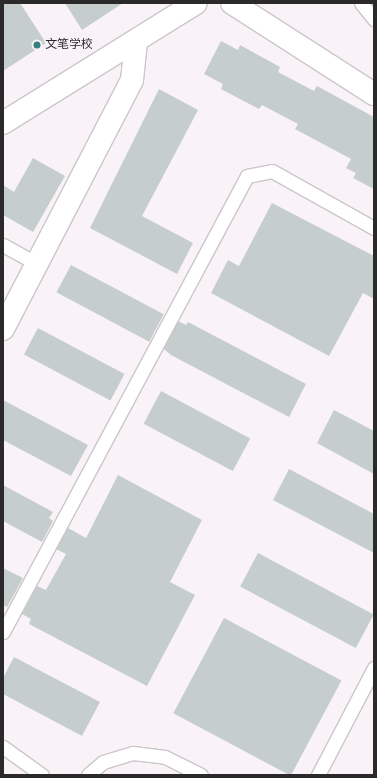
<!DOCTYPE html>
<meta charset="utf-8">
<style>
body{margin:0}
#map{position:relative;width:377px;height:778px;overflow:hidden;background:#f9f3f7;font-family:Jost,"Noto Sans SC",sans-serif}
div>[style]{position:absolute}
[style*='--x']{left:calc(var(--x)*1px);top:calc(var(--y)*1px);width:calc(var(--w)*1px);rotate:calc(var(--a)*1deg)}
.building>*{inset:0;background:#c5cdcd;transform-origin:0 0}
.roads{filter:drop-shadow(1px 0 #ccc6ca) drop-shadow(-1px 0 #ccc6ca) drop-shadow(0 1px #ccc6ca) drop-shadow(0 -1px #ccc6ca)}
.lane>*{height:13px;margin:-6.5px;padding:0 6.5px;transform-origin:6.5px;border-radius:6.5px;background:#fff}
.street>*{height:22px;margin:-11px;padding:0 11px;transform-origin:11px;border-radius:11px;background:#fff}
.dots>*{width:11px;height:11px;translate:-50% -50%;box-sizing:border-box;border:2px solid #f9f3f7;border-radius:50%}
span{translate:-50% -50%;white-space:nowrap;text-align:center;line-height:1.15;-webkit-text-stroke:3px #f9f3f7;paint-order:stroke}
.poi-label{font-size:12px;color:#2c292b}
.left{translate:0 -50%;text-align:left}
.frame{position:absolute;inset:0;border:4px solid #2c292b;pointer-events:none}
</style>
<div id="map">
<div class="building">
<i style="clip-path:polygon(3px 3px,20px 3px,46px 43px,3px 71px)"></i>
<i style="clip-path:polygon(65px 3px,123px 3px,82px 30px)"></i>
<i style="clip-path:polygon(221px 41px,238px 50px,240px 45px,280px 67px,278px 72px,314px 91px,317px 86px,374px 117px,374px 189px,353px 178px,356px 173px,346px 168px,351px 159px,295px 129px,298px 124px,262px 105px,259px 109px,221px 89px,223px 84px,204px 74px)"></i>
<i style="clip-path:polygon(159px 89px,198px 110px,142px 216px,193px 243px,177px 274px,90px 228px)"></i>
<i style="clip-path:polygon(33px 158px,65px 176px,33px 232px,3px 215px,3px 185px,14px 192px)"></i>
<i style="clip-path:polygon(272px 203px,374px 256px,374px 299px,363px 293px,329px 356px,211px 293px,228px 260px,239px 266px)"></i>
<i style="left:71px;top:265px;width:105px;height:31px;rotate:28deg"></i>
<i style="clip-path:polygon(178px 321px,186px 325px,188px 322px,306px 384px,289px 417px,171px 355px,164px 349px)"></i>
<i style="left:38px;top:328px;width:98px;height:30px;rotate:28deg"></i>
<i style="left:161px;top:391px;width:101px;height:37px;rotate:28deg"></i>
<i style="clip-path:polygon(3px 400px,88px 445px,71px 476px,3px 440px)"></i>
<i style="clip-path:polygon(334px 410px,374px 431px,374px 474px,317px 443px)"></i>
<i style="clip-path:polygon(289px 469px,374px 514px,374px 553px,273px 500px)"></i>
<i style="clip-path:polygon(118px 475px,202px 520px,170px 582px,195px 595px,147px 686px,29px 624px,31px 619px,22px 614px,37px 586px,46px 590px,66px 554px,56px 549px,68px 528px,86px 538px)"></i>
<i style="clip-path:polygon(3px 485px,53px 512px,49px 518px,53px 521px,42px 542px,3px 521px)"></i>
<i style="left:258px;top:553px;width:131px;height:38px;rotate:28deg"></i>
<i style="clip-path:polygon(3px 568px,23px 578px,7px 607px,3px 605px)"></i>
<i style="left:224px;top:618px;width:133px;height:108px;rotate:28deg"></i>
<i style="clip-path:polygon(14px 657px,100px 702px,82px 736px,3px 694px,3px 678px)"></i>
</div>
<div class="roads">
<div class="lane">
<i style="--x:361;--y:3;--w:21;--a:51"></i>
<i style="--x:3;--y:245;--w:39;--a:29"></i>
<i style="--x:3;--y:632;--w:517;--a:-61.85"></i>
<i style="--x:247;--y:176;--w:25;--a:-11"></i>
<i style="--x:272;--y:171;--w:117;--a:29.2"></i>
<i style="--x:3;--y:747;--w:48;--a:35.7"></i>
<i style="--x:88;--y:775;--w:20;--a:-41"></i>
<i style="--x:103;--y:762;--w:31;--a:-17"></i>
<i style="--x:133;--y:753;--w:32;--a:7"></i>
<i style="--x:165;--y:757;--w:40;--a:26.6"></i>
<i style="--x:318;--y:775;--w:121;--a:-62.4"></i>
</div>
<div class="street">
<i style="--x:232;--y:3;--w:169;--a:32.7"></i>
<i style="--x:3;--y:123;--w:227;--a:-31.9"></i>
<i style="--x:3;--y:329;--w:280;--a:-62.6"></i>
<i style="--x:132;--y:80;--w:39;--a:-84"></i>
</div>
</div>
<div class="dots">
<i style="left:37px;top:45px;background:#367f7c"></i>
</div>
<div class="poi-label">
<span class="left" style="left:45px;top:45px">文笔学校</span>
</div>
<div class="frame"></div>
</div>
